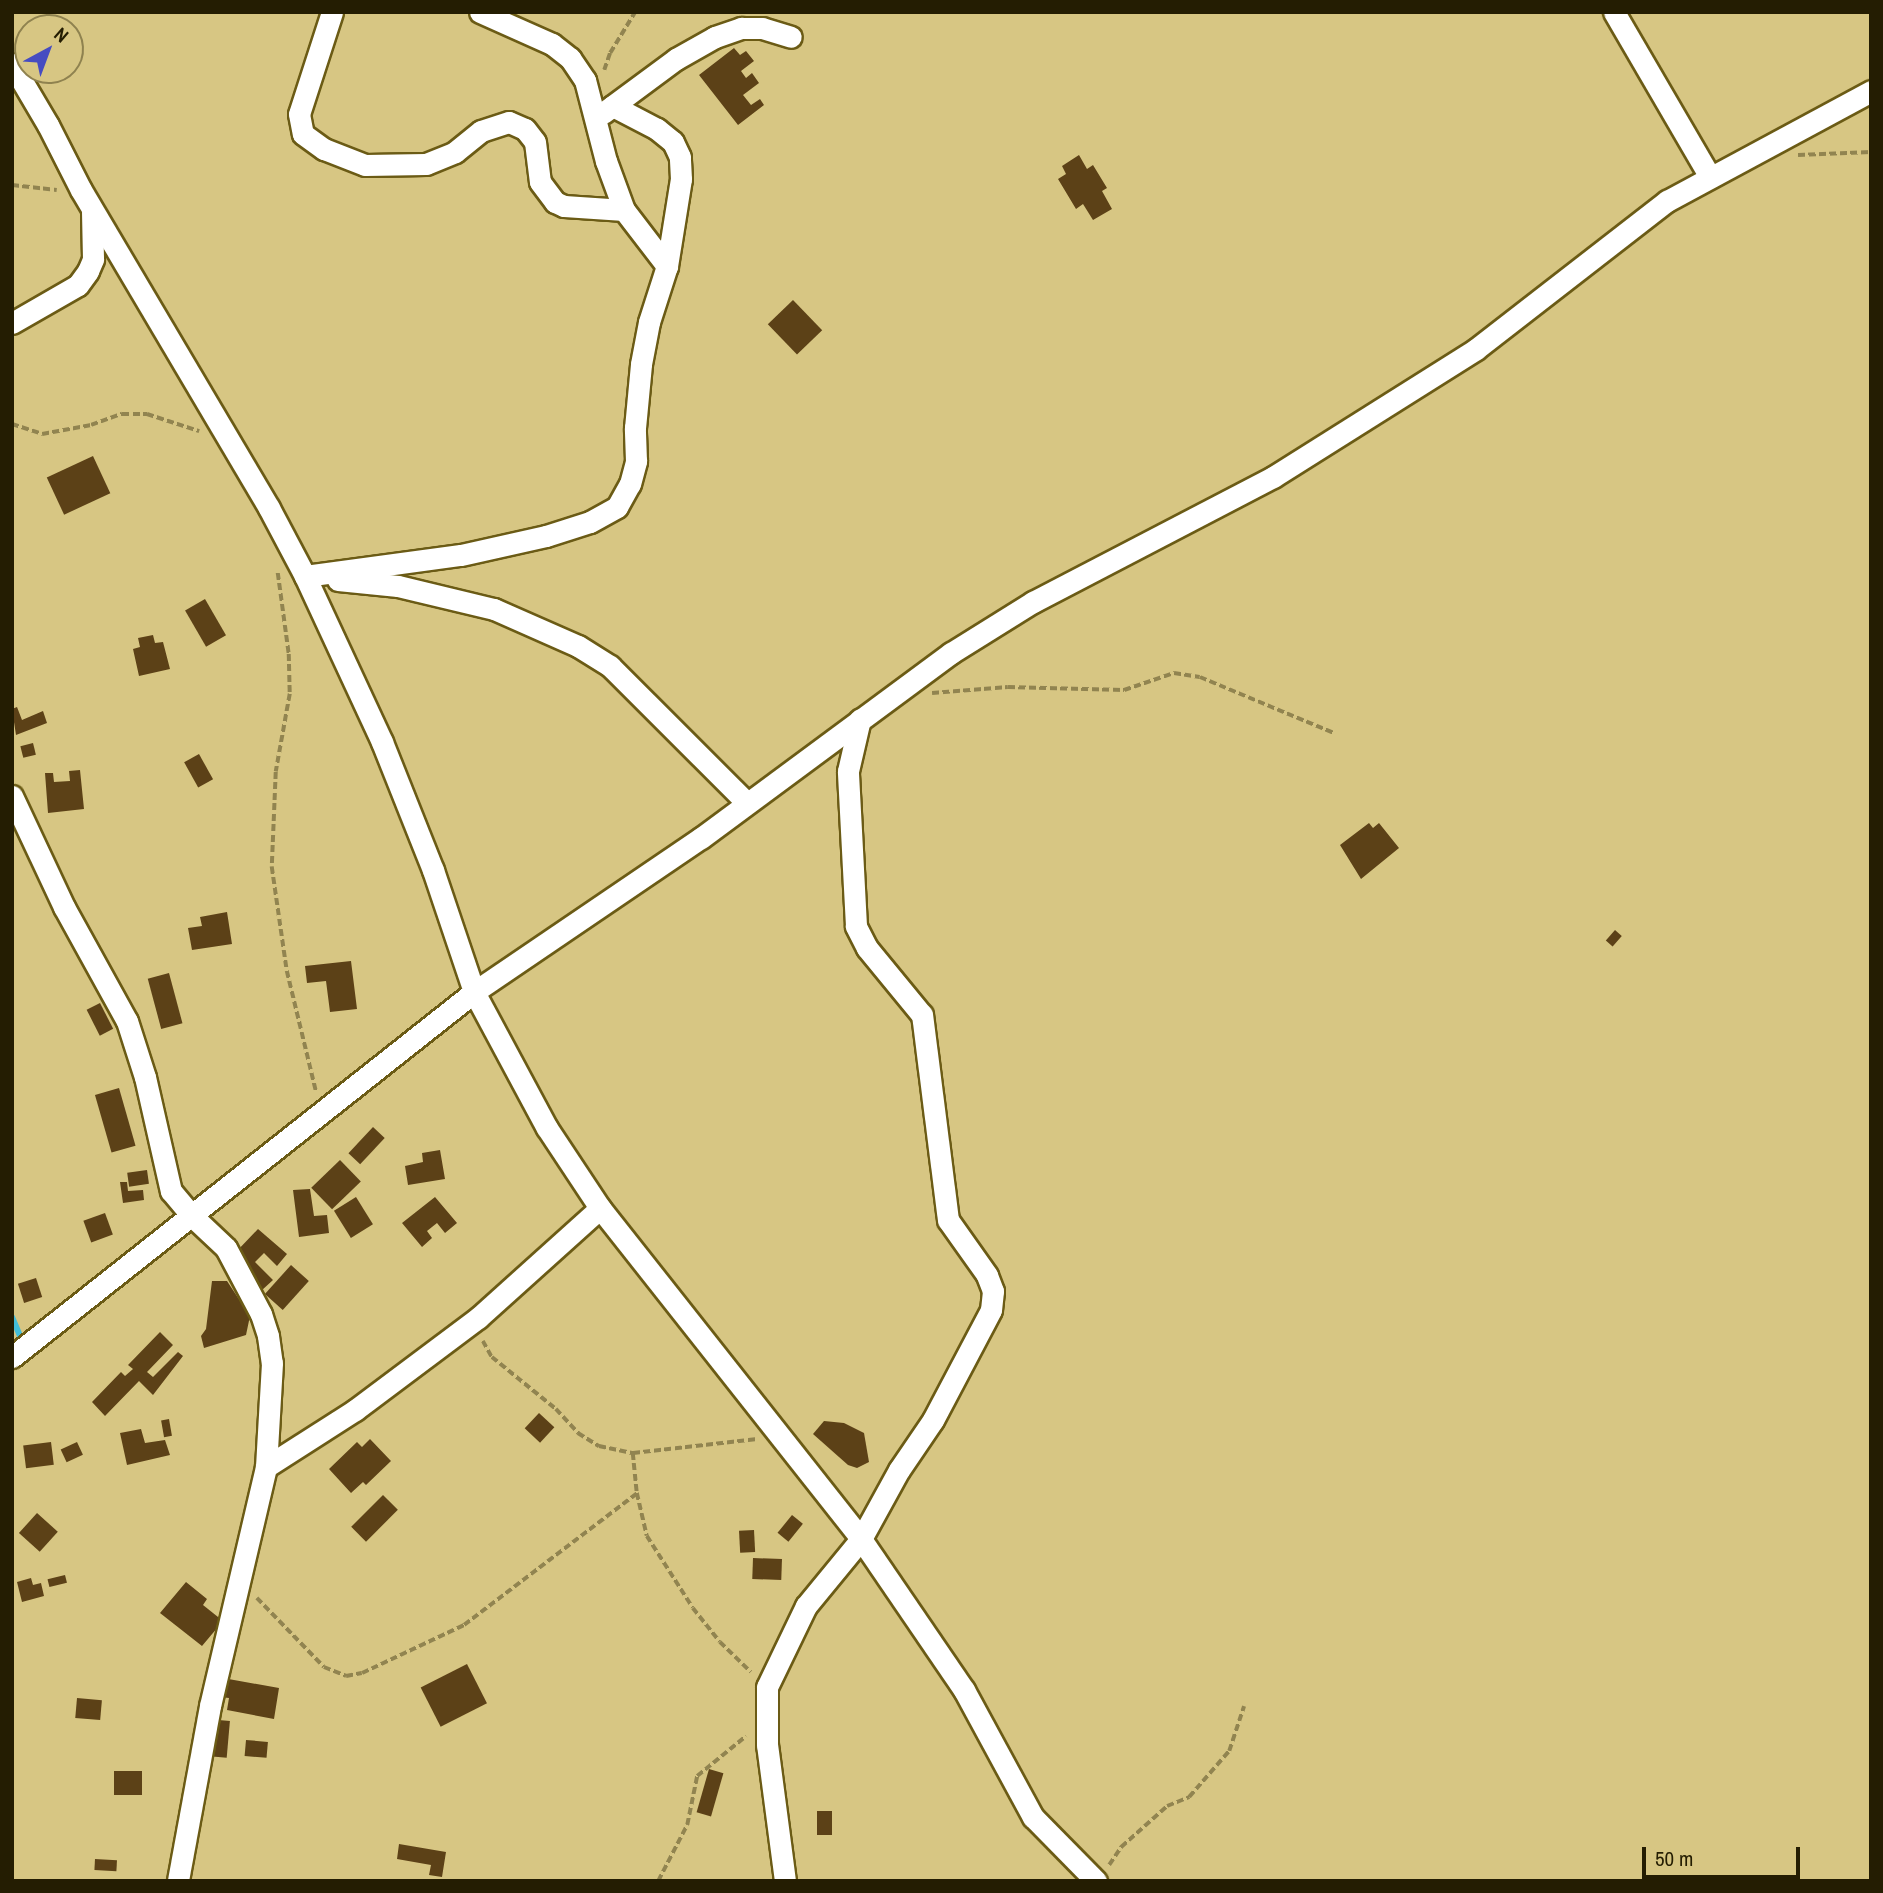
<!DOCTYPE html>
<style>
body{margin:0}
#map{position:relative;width:1883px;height:1893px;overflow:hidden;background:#d7c683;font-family:"Archivo Narrow",sans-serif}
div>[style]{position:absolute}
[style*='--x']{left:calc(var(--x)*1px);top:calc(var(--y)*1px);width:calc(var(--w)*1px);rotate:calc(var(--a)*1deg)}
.stream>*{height:6px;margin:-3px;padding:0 3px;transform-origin:3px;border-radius:3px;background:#42bfda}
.building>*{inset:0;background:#5c4117;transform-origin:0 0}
.path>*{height:3.5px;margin-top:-1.75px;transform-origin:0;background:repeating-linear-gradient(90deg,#918450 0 7px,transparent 0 10.5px)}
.roads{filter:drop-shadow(2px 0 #6b5b15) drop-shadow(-2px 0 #6b5b15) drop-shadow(0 2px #6b5b15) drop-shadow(0 -2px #6b5b15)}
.street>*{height:21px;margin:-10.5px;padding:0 10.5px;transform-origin:10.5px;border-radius:10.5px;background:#fff}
span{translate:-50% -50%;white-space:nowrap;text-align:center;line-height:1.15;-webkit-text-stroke:7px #d7c683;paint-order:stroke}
.frame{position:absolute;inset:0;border:14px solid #241d02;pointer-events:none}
.north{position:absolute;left:14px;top:14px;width:70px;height:70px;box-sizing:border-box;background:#d7c683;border:2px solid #8f824f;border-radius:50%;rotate:41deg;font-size:19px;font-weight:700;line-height:28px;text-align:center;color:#241d02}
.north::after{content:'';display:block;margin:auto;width:24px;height:32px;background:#464cc1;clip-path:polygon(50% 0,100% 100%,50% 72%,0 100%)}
.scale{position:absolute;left:1642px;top:1847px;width:158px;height:32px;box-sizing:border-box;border:4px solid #241d02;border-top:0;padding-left:9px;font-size:21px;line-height:24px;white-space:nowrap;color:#241d02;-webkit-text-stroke:5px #d7c683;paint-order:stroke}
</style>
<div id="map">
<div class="stream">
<i style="--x:12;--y:1317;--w:23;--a:67"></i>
<i style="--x:21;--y:1338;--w:5;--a:143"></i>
</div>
<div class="building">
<i style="clip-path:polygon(734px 48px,740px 55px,746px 51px,754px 61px,741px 71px,746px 78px,752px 73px,759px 83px,743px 95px,751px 105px,760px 99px,764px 105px,738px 125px,699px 75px)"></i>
<i style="clip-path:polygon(1079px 155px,1087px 169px,1093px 165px,1107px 188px,1102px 191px,1112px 209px,1093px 220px,1083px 204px,1076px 209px,1058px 179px,1066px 174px,1062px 166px)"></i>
<i style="left:793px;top:300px;width:42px;height:35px;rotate:46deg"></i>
<i style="left:93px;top:456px;width:41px;height:51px;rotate:65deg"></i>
<i style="left:205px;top:599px;width:42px;height:23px;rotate:60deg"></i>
<i style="clip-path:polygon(153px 635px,155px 643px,163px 642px,170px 669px,139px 676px,133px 649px,140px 647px,138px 638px)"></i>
<i style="clip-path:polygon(17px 707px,22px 720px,43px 711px,47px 723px,16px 735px,12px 709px)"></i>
<i style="left:33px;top:743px;width:12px;height:13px;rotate:76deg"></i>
<i style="left:199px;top:754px;width:29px;height:17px;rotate:61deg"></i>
<i style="clip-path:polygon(80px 770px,84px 809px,48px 813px,45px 773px,53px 773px,54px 782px,70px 781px,69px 771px)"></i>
<i style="clip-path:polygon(1369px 823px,1373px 828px,1379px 823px,1399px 848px,1361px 879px,1340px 845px)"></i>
<i style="clip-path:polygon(227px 912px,232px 944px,192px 950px,188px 928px,202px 926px,200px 917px)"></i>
<i style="left:1615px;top:930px;width:9px;height:14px;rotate:41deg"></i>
<i style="clip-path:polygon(351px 961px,357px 1009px,330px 1012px,326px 981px,307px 983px,305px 966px)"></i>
<i style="left:169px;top:973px;width:52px;height:22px;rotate:75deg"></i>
<i style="left:100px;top:1003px;width:29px;height:15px;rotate:63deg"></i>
<i style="left:119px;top:1088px;width:60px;height:25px;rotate:74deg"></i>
<i style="left:373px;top:1127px;width:16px;height:36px;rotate:43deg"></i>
<i style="clip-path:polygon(440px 1150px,445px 1179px,408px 1185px,405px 1166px,423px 1162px,422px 1153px)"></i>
<i style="left:340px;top:1160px;width:30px;height:40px;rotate:46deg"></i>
<i style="left:147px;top:1170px;width:14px;height:20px;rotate:82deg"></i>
<i style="clip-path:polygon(120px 1182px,127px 1182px,128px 1191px,143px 1190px,144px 1200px,123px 1203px)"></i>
<i style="clip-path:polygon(310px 1189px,314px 1216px,327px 1215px,329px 1233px,299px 1237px,293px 1190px)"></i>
<i style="left:356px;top:1197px;width:32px;height:26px;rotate:58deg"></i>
<i style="clip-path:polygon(435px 1197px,457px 1223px,445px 1233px,437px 1223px,427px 1231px,432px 1238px,422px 1247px,402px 1223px)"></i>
<i style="left:105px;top:1213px;width:23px;height:23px;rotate:70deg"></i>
<i style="clip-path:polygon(258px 1229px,287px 1254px,277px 1266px,264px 1253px,255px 1262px,273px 1280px,261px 1291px,241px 1270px,235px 1253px)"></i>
<i style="left:291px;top:1265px;width:24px;height:39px;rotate:42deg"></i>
<i style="left:36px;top:1278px;width:20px;height:19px;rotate:72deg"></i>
<i style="clip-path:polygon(212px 1281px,227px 1281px,250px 1316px,246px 1335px,204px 1348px,201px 1336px,206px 1329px)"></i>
<i style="clip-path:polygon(160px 1332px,173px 1345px,147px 1372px,153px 1377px,178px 1352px,183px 1356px,153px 1395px,139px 1381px,105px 1416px,92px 1402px,121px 1372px,125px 1376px,133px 1369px,128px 1365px)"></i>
<i style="left:539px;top:1413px;width:21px;height:21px;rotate:43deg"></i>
<i style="left:169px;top:1419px;width:17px;height:8px;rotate:80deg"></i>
<i style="clip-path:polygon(824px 1421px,844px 1423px,864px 1433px,869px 1462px,857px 1468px,848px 1465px,813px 1434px)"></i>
<i style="clip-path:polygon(141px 1429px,145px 1443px,165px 1440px,170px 1455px,127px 1465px,120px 1433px)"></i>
<i style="clip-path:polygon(370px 1439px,391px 1461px,366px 1485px,363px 1482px,351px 1493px,329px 1469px,357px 1442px,362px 1447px)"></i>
<i style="left:51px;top:1442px;width:23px;height:28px;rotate:83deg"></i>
<i style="left:77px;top:1442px;width:14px;height:18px;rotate:65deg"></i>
<i style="left:383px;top:1495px;width:21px;height:45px;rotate:45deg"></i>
<i style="left:37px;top:1513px;width:28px;height:27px;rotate:42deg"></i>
<i style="left:792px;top:1515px;width:14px;height:23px;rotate:39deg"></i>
<i style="left:754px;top:1530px;width:22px;height:15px;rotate:87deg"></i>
<i style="left:753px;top:1558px;width:29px;height:21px;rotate:2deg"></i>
<i style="left:65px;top:1575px;width:8px;height:18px;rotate:76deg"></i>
<i style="clip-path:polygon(31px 1578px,33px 1585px,41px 1583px,44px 1596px,22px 1602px,17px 1582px)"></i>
<i style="clip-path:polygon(186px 1582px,207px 1599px,203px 1605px,223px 1621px,202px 1646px,160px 1613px)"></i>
<i style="left:467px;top:1664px;width:44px;height:52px;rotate:63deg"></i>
<i style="clip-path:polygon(223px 1678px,279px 1688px,274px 1719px,227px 1710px,229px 1698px,220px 1697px)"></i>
<i style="left:77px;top:1698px;width:25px;height:20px;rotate:5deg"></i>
<i style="left:207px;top:1719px;width:23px;height:37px;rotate:5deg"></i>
<i style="left:246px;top:1740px;width:22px;height:16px;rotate:5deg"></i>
<i style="left:709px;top:1769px;width:15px;height:45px;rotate:16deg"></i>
<i style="left:114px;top:1771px;width:28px;height:24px"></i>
<i style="left:817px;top:1811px;width:15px;height:24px"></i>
<i style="clip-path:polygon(399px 1844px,446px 1852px,442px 1877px,429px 1875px,431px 1865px,397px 1859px)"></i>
<i style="left:95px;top:1859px;width:22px;height:11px;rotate:3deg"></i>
</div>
<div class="path">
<i style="--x:604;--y:70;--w:18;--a:-71"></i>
<i style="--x:610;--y:53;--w:48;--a:-58.6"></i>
<i style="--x:1798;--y:155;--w:73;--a:-2.4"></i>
<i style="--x:12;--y:185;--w:45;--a:6.3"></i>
<i style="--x:12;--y:424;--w:32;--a:18"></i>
<i style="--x:42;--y:434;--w:50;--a:-10.4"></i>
<i style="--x:91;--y:425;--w:33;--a:-20"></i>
<i style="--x:122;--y:414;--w:25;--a:0"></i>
<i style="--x:147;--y:414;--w:55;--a:18.1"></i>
<i style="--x:278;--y:573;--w:82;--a:82.3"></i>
<i style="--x:289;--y:654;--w:40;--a:88.6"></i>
<i style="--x:290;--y:694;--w:79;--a:100.2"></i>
<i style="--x:276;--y:772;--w:95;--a:92.4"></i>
<i style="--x:272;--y:867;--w:105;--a:81.8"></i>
<i style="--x:287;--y:971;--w:123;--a:76.4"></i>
<i style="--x:932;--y:693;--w:76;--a:-4.5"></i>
<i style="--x:1008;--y:687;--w:116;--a:1.5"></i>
<i style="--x:1124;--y:690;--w:53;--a:-18.8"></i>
<i style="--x:1174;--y:673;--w:26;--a:9"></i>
<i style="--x:1200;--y:677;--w:145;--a:22.7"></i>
<i style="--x:483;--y:1341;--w:18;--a:61"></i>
<i style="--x:492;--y:1357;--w:82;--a:39.1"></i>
<i style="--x:556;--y:1409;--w:33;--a:47"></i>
<i style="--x:578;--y:1433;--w:25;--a:32"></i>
<i style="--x:599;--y:1446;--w:35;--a:12"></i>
<i style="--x:633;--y:1453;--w:125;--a:-6.4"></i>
<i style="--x:633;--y:1453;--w:40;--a:84.3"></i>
<i style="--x:637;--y:1493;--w:44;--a:76.9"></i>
<i style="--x:647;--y:1536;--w:85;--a:57.4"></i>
<i style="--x:693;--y:1608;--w:43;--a:51.5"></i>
<i style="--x:720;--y:1642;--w:43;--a:44.1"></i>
<i style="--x:257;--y:1598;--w:96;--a:45.8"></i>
<i style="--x:324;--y:1667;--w:24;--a:22"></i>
<i style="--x:346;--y:1676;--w:16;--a:-11"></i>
<i style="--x:362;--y:1673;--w:113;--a:-25.2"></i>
<i style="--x:464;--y:1625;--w:218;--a:-37.3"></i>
<i style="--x:1109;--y:1865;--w:22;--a:-56"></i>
<i style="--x:1121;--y:1847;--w:62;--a:-41.7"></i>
<i style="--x:1167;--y:1806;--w:24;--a:-22"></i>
<i style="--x:1189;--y:1797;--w:61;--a:-49"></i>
<i style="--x:1229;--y:1751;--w:47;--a:-71.6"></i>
<i style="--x:658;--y:1881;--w:63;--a:-62.6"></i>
<i style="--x:687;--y:1825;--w:50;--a:-78.5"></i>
<i style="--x:697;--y:1776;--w:63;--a:-39.2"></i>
</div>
<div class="roads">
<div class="street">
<i style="--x:332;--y:12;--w:107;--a:107.9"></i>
<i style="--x:299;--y:114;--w:20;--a:79"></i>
<i style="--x:303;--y:134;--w:26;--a:36"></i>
<i style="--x:324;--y:149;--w:44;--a:21.3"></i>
<i style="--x:365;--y:165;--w:61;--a:-0.9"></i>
<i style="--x:426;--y:164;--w:31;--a:-22"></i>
<i style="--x:455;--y:152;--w:33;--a:-39"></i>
<i style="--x:481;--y:131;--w:29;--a:-18"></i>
<i style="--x:509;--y:122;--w:17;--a:24"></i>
<i style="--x:525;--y:129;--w:16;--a:52"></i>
<i style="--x:535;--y:142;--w:40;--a:82.9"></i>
<i style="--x:540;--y:182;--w:25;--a:53"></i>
<i style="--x:555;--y:202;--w:10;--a:24"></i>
<i style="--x:564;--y:206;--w:60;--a:3.8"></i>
<i style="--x:480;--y:12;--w:79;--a:24"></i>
<i style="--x:552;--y:44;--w:23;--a:38"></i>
<i style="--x:570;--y:58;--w:27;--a:56"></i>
<i style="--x:585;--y:80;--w:84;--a:75.5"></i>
<i style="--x:606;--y:161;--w:52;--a:69.8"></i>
<i style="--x:624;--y:210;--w:71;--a:52.5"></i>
<i style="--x:1614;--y:12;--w:191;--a:59.8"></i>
<i style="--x:12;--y:64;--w:71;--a:59.5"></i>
<i style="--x:48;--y:125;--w:73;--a:63.1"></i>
<i style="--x:81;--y:190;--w:369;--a:59.4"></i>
<i style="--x:269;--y:508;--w:77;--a:62.1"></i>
<i style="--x:305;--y:576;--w:183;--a:65.1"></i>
<i style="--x:382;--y:742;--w:138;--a:68.3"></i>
<i style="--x:433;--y:870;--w:129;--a:71.4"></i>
<i style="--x:474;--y:992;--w:154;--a:61.8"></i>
<i style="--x:547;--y:1128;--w:96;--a:56.5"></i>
<i style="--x:600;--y:1208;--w:422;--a:51.7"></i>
<i style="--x:861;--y:1539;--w:183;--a:55.7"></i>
<i style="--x:964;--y:1690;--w:145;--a:61.5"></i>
<i style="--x:1033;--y:1817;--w:90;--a:45.5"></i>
<i style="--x:603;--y:113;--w:91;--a:-36.5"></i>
<i style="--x:676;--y:59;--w:45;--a:-29.4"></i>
<i style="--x:715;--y:37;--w:28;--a:-19"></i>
<i style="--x:741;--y:28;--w:21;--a:0"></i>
<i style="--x:762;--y:28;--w:30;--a:17"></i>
<i style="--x:12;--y:323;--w:76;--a:-29.9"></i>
<i style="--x:78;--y:285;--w:17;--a:-54"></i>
<i style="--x:88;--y:271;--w:13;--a:-67"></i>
<i style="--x:93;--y:259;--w:47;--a:-91.2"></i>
<i style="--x:305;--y:576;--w:157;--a:-7.7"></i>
<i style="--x:461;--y:555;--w:87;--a:-12.6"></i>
<i style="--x:546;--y:536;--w:46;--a:-17.7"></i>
<i style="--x:590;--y:522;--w:31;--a:-29"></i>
<i style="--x:617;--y:507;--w:26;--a:-61"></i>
<i style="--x:630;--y:484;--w:24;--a:-75"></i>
<i style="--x:636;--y:461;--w:33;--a:-92"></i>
<i style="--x:635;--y:428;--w:64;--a:-84.6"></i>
<i style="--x:641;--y:364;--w:43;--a:-79.2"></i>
<i style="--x:649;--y:322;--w:59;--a:-72.2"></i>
<i style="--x:667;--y:266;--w:88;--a:-80.9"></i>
<i style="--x:681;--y:179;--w:22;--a:-93"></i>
<i style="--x:680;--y:157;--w:17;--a:-115"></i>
<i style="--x:673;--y:142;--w:21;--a:-141"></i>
<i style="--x:657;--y:129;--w:50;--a:-152.4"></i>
<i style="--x:338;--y:580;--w:60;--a:5.7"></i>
<i style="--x:398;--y:586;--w:99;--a:13.5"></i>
<i style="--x:494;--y:609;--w:92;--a:23.8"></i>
<i style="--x:578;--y:646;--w:38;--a:32"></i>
<i style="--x:610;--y:666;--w:192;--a:45"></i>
<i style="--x:12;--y:796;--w:123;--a:64.9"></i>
<i style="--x:64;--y:907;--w:130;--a:61.1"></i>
<i style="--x:127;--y:1021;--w:59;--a:72.2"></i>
<i style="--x:145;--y:1077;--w:117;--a:77.2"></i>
<i style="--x:171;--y:1191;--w:31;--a:50"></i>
<i style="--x:191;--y:1215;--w:48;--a:43.3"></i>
<i style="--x:226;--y:1248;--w:75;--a:62.1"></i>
<i style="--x:261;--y:1314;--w:23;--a:72"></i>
<i style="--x:268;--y:1336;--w:27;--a:82"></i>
<i style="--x:272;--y:1363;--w:104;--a:93.3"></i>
<i style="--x:266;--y:1467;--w:245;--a:103.2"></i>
<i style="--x:210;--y:1706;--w:178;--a:100.4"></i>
<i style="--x:12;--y:1357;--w:589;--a:-38.31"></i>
<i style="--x:474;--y:992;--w:274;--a:-34.2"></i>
<i style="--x:701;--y:838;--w:311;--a:-36.5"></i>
<i style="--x:951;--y:653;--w:97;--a:-31.9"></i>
<i style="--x:1033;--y:602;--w:271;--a:-27.5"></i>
<i style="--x:1273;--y:477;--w:240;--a:-32.2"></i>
<i style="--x:1476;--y:349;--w:242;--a:-37.8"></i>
<i style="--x:1667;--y:201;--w:232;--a:-28.3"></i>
<i style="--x:266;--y:1467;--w:106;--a:-32.6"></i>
<i style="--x:355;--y:1410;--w:154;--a:-36.8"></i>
<i style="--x:478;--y:1318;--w:164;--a:-42"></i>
<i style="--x:785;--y:1881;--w:137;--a:-97.5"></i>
<i style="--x:767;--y:1745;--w:58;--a:-90"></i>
<i style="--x:767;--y:1687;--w:90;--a:-64.3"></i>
<i style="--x:806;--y:1606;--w:87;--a:-50.6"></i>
<i style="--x:861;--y:1539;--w:79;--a:-61.2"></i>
<i style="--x:899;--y:1470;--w:60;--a:-55.8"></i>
<i style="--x:933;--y:1420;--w:124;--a:-62.2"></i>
<i style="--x:991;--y:1310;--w:19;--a:-84"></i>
<i style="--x:993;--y:1291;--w:17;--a:-111"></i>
<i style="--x:987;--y:1275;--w:67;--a:-125.3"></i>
<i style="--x:948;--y:1220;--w:207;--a:-97.2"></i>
<i style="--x:922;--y:1015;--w:87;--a:-129.4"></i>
<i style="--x:867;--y:948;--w:25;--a:-117"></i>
<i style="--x:856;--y:926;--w:155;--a:-93"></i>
<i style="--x:848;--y:771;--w:53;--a:-77"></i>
</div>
</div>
<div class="frame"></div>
<div class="north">N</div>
<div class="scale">50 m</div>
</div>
